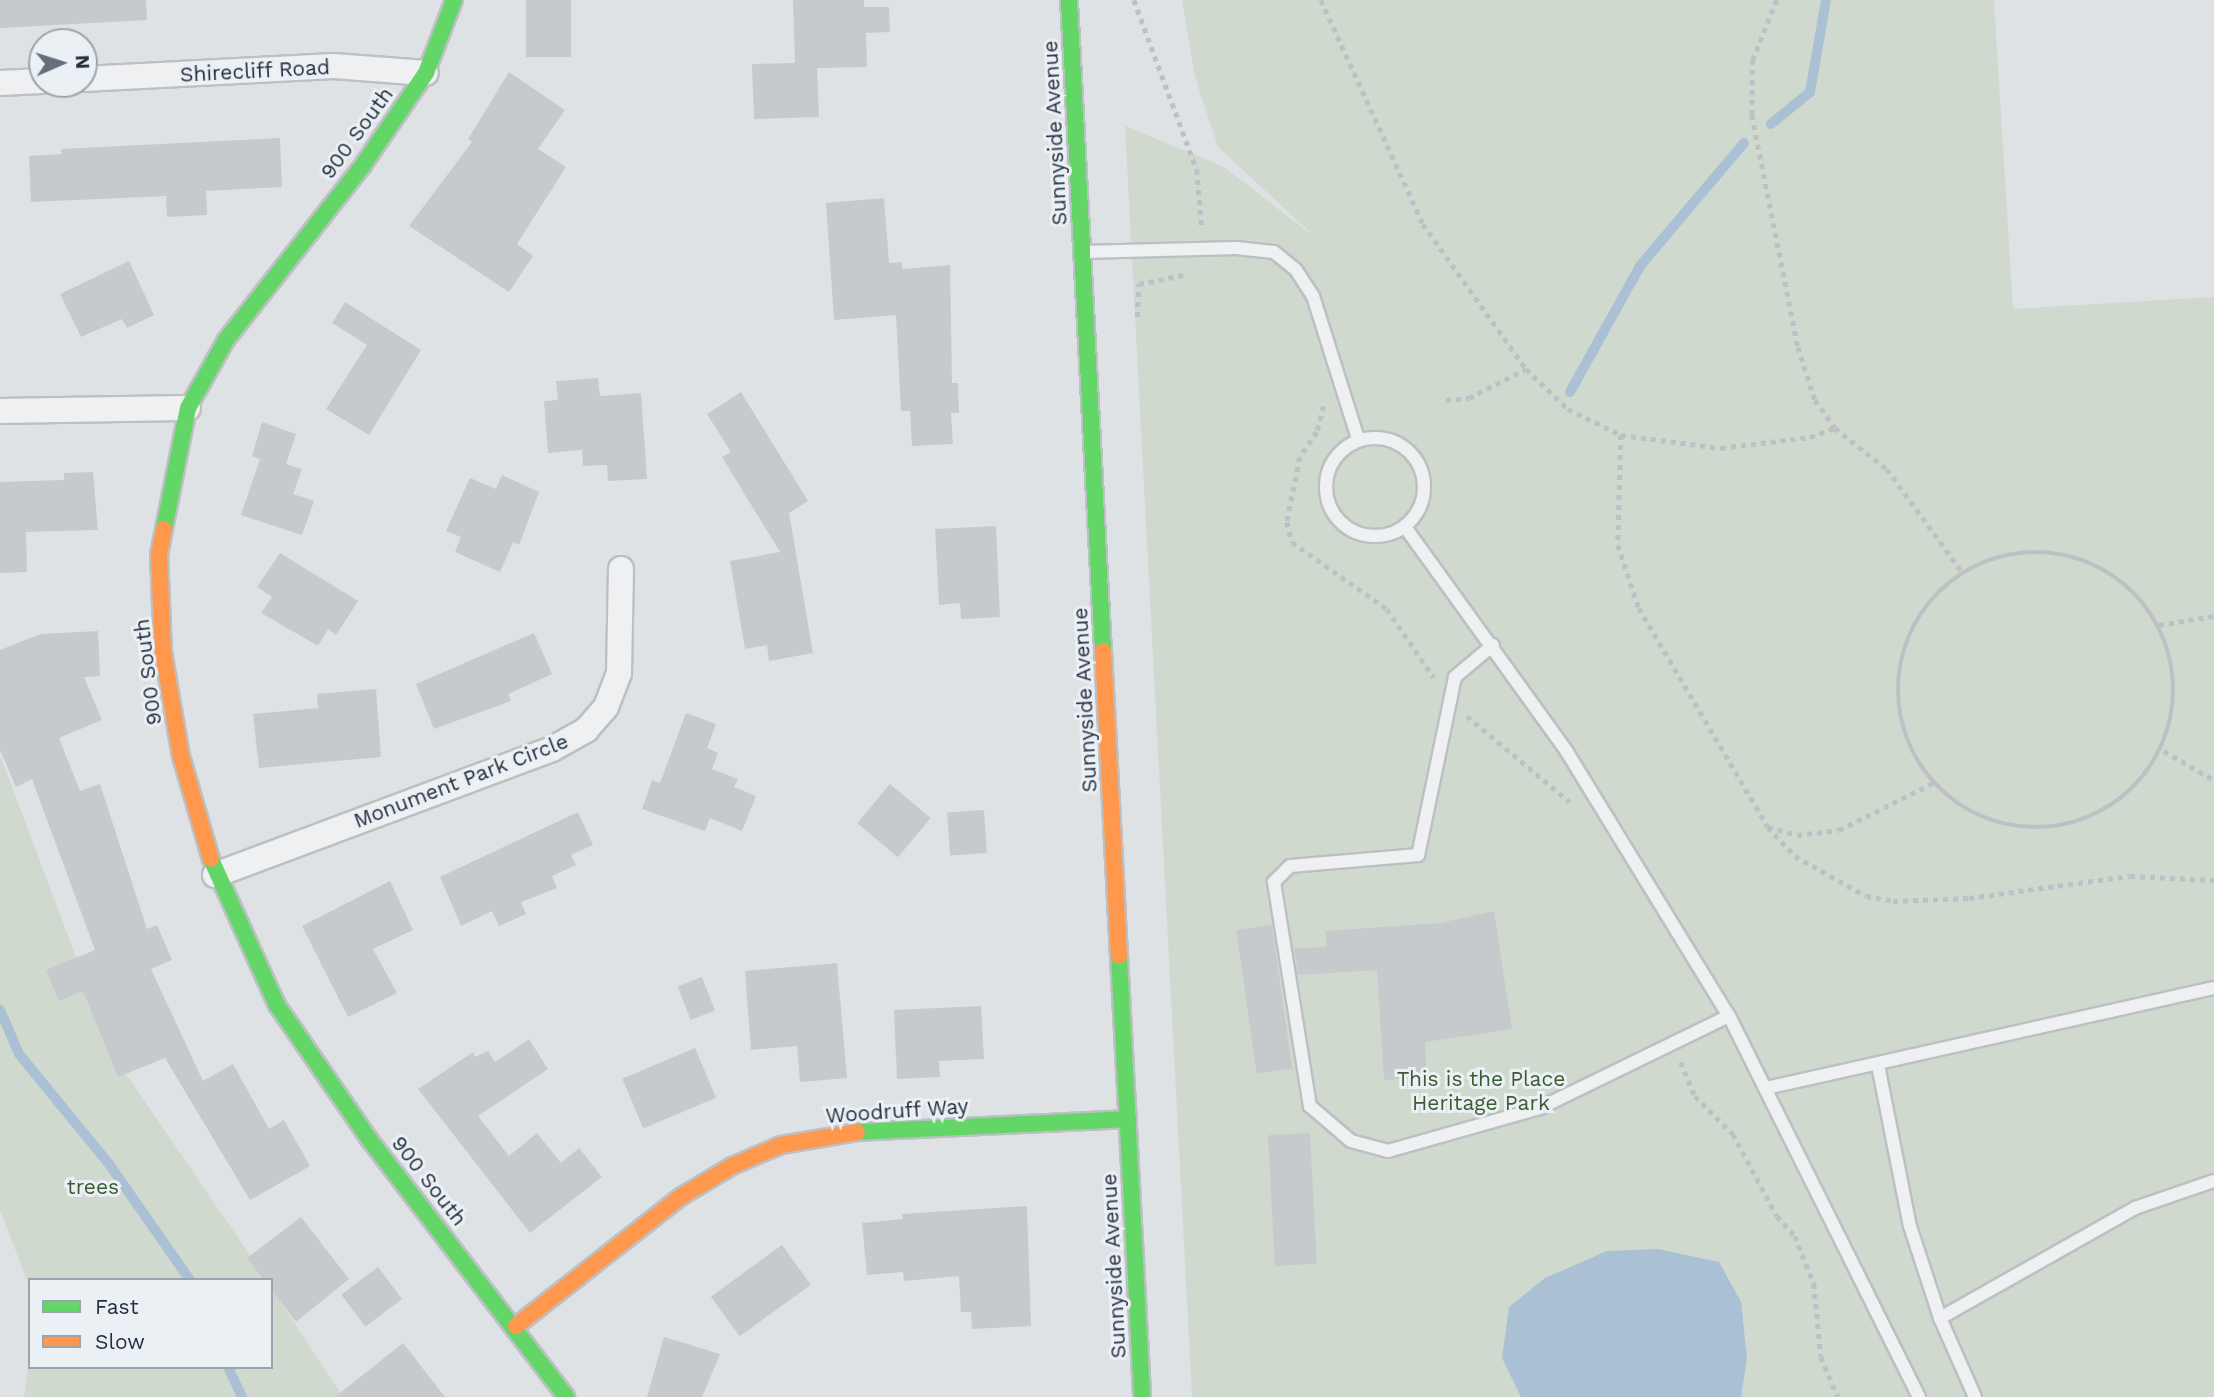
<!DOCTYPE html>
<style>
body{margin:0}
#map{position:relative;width:2214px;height:1397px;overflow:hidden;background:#dfe2e5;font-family:"Work Sans",sans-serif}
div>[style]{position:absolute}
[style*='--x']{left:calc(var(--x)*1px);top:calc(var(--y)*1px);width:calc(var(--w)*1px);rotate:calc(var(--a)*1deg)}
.green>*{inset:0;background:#d0d9ce}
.water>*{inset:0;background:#aac0d4}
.stream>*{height:10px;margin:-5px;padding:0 5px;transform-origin:5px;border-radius:5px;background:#aac0d4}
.building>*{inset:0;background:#c7cacd;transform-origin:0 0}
.path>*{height:4.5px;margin-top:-2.25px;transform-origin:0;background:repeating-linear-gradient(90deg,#bdc0c5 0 5px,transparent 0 10px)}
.path>.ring{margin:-2.25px;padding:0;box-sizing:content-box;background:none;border:4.5px solid #bdc0c5;border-radius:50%}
.roads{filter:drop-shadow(2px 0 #bdc0c3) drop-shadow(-2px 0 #bdc0c3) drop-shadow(0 2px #bdc0c3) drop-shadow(0 -2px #bdc0c3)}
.lane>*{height:12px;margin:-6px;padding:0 6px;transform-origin:6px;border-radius:6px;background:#eef0f2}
.lane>.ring{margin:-6px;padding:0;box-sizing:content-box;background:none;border:12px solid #eef0f2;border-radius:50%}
.street>*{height:24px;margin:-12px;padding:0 12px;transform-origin:12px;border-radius:12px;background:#eef0f2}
.fast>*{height:16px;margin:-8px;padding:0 8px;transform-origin:8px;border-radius:8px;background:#63d668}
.slow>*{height:16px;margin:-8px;padding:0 8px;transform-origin:8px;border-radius:8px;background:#ff974d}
span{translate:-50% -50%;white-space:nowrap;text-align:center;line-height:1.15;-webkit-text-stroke:6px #ebf0f5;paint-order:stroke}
.street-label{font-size:21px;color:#242f3f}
.park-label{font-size:21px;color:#3b5c31}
.legend{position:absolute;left:28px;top:1278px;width:245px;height:91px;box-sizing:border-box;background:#ebf0f5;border:2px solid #9ba3ac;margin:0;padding:9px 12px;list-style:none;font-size:21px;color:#242f3f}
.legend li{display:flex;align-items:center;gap:14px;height:35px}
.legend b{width:35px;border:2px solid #9ba3ac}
.north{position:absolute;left:28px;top:28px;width:70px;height:70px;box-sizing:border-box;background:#ebf0f5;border:2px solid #9ba3ac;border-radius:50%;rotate:87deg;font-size:19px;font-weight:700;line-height:28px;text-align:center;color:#242f3f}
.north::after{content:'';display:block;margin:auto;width:24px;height:32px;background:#656e79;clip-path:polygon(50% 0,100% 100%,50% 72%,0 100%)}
</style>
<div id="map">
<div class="green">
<i style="clip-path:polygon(1182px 0,1994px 0,2013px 309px,2214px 297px,2214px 1397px,1192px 1397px,1125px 126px,1224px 167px,1315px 237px,1218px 147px,1195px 77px)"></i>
<i style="clip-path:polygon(0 755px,113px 1055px,267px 1280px,30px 1280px,30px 1288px,0 1210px)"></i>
<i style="clip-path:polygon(271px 1287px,343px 1397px,24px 1397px,30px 1356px,30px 1367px,271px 1367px)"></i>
</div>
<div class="water">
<i style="clip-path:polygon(1658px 1249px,1719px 1262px,1741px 1302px,1747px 1359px,1741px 1397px,1521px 1397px,1502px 1358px,1509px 1307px,1545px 1278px,1607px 1251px)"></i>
</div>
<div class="stream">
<i style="--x:1771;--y:124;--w:50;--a:-39.4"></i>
<i style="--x:1810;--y:92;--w:93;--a:-80.1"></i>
<i style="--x:1570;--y:392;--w:144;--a:-60.9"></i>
<i style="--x:1640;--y:266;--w:161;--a:-49.8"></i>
<i style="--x:0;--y:1010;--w:48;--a:66.6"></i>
<i style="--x:19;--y:1054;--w:142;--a:50.7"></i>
<i style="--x:109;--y:1164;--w:141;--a:55.1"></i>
<i style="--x:228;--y:1367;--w:33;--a:65"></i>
</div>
<div class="building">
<i style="clip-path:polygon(0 0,146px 0,147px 20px,0 28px)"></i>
<i style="left:526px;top:0;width:45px;height:57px"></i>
<i style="clip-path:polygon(793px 0,864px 0,864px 7px,889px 7px,890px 32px,866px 33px,867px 67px,817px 68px,819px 117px,754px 119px,752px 64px,795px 63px)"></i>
<i style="clip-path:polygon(509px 72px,565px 110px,538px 149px,566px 167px,517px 244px,533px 256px,509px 292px,409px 226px,472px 142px,468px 139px)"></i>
<i style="clip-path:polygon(280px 138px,282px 187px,206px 191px,207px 215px,167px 217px,166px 196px,31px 202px,29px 156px,62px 154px,61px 149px)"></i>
<i style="clip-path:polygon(884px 198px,889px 263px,902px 262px,902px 269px,950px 265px,952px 383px,958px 383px,959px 413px,951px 413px,953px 444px,912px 446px,910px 411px,901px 411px,896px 315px,834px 320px,826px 203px)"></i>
<i style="clip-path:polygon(129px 261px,154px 315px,127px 328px,122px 319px,81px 337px,60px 294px)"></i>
<i style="clip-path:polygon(345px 302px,421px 350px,369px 435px,326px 409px,367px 345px,332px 323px)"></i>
<i style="clip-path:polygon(598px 378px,600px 396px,641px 393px,647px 479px,608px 481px,607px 465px,583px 466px,582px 450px,548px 453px,544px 401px,558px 400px,556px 381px)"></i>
<i style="clip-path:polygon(741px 392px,808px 501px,789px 513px,813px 653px,769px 661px,767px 645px,745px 649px,730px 561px,780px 552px,722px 457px,731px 452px,707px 414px)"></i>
<i style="clip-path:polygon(262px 422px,296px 434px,286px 464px,302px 469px,293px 494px,314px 501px,302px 535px,241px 515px,260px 459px,252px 456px)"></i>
<i style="clip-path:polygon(93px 472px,98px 530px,26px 532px,27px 572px,0 573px,0 482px,64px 480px,64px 473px)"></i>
<i style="clip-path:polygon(502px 475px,539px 492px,519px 545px,513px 542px,500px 572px,455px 552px,461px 537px,446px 531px,470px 478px,496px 489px)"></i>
<i style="clip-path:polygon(996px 526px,1000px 617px,961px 619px,960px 603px,939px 605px,935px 529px)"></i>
<i style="clip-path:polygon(280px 553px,358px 601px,336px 635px,328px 629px,318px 646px,261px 613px,272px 597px,257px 587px)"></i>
<i style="clip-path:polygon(98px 631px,100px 676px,84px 677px,102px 720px,59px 738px,80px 791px,100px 784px,147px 929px,157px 925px,172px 960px,151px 969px,203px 1081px,233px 1064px,269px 1129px,284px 1120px,310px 1166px,250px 1200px,165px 1058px,118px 1077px,83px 991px,59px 1001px,46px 970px,95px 950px,32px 779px,16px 787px,0 750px,0 650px,41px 634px)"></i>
<i style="clip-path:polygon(534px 633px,552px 674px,508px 694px,511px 701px,434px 729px,416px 684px)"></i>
<i style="clip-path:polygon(376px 689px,381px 757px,259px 768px,253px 714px,318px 708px,317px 694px)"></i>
<i style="clip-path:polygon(686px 713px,716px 724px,707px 748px,718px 753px,712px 769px,738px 779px,734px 787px,756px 796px,742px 831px,710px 818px,705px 831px,642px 809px,652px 780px,660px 783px)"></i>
<i style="left:890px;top:784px;width:53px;height:51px;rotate:40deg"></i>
<i style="left:984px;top:810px;width:43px;height:37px;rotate:86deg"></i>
<i style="clip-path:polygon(578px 812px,593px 845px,571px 855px,576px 865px,552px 876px,557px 888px,521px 902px,526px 914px,499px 926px,492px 911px,461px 926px,440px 877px)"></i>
<i style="clip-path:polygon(390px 881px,413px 930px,373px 949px,397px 993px,348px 1017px,302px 926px)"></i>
<i style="clip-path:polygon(1494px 911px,1512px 1029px,1425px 1042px,1427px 1077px,1384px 1080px,1377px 970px,1298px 975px,1294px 948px,1327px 947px,1325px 931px,1440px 923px)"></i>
<i style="left:1272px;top:925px;width:145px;height:36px;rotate:82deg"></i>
<i style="clip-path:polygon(837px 963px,847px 1078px,800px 1082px,797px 1046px,751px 1050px,745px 971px)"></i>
<i style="left:702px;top:977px;width:36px;height:26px;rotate:69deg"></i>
<i style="clip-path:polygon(981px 1006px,984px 1059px,939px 1061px,940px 1077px,897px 1079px,894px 1010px)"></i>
<i style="clip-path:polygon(529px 1039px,548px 1069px,478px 1116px,509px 1156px,537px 1133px,561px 1163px,579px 1148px,602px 1177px,530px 1233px,418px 1089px,473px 1052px,475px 1057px,488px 1051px,495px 1062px)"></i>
<i style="left:695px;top:1048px;width:54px;height:79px;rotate:67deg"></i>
<i style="left:1310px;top:1133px;width:131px;height:42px;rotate:87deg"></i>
<i style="clip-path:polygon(1027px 1206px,1031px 1326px,972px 1329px,971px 1312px,961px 1312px,959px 1276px,904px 1281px,903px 1272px,867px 1275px,862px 1223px,903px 1219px,902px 1214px)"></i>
<i style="clip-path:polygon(301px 1217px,349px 1279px,296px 1322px,271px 1289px,271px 1280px,264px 1280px,247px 1258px)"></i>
<i style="left:782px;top:1245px;width:49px;height:88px;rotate:54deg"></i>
<i style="left:378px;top:1267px;width:40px;height:46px;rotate:53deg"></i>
<i style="clip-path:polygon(664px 1337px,720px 1354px,702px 1397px,647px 1397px)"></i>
<i style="clip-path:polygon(403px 1343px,445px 1397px,335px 1397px)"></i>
</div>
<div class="path">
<i style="--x:1134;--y:0;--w:181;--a:69.7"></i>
<i style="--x:1197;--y:170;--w:59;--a:85.2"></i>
<i style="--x:1321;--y:0;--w:246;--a:65.5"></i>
<i style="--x:1423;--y:224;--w:178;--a:54.6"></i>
<i style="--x:1526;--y:369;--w:58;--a:43.6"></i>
<i style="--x:1568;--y:409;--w:59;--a:26.1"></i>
<i style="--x:1621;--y:435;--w:101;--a:7.4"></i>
<i style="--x:1721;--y:448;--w:90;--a:-7"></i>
<i style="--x:1810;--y:437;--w:27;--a:-20"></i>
<i style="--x:1777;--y:0;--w:65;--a:111.8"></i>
<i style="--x:1753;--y:60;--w:55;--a:91"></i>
<i style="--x:1752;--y:115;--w:237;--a:78.8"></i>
<i style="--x:1798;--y:347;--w:56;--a:72.2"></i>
<i style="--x:1815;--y:400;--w:34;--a:54"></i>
<i style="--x:1835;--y:428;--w:66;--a:38.3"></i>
<i style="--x:1887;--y:469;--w:127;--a:53.9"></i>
<i style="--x:1137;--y:317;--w:33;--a:-87"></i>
<i style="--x:1139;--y:284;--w:50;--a:-11.5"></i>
<i style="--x:1446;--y:400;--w:23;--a:-5"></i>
<i style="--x:1469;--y:398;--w:64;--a:-27"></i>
<i style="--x:1324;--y:406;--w:27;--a:105"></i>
<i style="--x:1317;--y:432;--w:30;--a:124"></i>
<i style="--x:1300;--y:457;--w:66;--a:101.3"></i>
<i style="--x:1287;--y:522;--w:21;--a:76"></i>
<i style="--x:1292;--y:542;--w:116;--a:35.2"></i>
<i style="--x:1387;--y:609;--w:83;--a:55.7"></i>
<i style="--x:1621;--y:435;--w:110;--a:91.6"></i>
<i style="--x:1618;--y:545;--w:66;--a:71.6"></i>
<i style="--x:1639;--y:608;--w:254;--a:59.5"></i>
<i style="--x:1768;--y:827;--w:40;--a:47"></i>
<i style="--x:1795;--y:856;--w:81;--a:29.4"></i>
<i style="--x:1866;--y:896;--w:27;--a:10"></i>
<i style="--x:1893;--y:901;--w:76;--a:-2.3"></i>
<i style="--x:1969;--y:898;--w:162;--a:-7.8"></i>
<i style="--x:2130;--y:876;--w:84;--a:2.7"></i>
<i class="ring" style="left:1898px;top:552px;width:271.5px;height:271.5px"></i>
<i style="--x:2159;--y:625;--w:56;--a:-9.3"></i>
<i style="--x:1467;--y:716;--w:134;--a:39.9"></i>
<i style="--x:2164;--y:751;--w:58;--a:30.1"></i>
<i style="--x:1768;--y:827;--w:30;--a:15"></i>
<i style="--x:1797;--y:835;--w:42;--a:-6.8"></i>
<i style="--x:1839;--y:830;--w:105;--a:-26.6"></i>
<i style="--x:1681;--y:1062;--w:37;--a:68"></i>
<i style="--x:1695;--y:1096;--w:54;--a:45"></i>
<i style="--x:1733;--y:1134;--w:93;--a:61.8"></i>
<i style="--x:1777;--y:1216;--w:27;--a:48"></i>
<i style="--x:1795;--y:1236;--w:52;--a:68.4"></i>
<i style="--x:1814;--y:1284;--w:73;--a:84.5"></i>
<i style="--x:1821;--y:1357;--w:43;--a:67"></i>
</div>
<div class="roads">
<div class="lane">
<i style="--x:1083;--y:252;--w:153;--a:-1.5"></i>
<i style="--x:1236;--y:248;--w:38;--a:6"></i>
<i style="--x:1274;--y:252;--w:28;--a:39"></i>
<i style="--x:1296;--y:270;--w:31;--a:57"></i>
<i style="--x:1313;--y:296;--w:150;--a:72.5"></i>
<i class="ring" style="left:1326px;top:438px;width:86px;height:86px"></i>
<i style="--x:1405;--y:527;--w:277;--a:54.2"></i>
<i style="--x:1567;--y:752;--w:310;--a:58.5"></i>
<i style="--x:1729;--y:1016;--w:426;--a:63.5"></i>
<i style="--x:1493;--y:645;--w:50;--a:139.9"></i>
<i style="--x:1455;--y:677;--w:182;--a:101.7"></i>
<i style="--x:1418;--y:855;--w:128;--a:175.1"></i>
<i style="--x:1290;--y:866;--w:23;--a:135"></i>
<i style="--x:1274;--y:882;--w:227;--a:80.9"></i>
<i style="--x:1310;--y:1106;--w:54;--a:40.5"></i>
<i style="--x:1351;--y:1141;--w:38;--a:15"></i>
<i style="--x:1388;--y:1151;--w:158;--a:-15.8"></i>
<i style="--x:1540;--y:1108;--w:210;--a:-26"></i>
<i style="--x:1878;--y:1065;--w:164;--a:78.8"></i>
<i style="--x:1910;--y:1226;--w:97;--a:71.9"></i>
<i style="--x:1940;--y:1318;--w:86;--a:66.1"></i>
<i style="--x:1766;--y:1088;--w:459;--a:-12.6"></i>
<i style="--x:1940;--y:1318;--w:224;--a:-29.4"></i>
<i style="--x:2135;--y:1208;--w:83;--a:-18.9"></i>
</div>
<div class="street">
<i style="--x:84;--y:79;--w:250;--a:-3"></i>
<i style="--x:334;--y:66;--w:92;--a:4.4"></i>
<i style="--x:0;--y:83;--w:42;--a:-2.7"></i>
<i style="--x:0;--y:411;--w:188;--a:-0.9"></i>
<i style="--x:215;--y:875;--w:360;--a:-20.5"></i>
<i style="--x:552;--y:749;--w:39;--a:-29"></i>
<i style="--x:586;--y:730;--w:30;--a:-49"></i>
<i style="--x:606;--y:707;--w:36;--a:-69"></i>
<i style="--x:619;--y:673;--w:104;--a:-88.9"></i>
</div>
<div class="fast">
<i style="--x:1069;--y:0;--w:652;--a:87.01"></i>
<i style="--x:164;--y:529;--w:123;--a:-78.8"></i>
<i style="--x:188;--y:408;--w:78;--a:-60.8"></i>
<i style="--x:226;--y:340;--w:222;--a:-51.9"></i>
<i style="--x:363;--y:165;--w:112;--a:-55.6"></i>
<i style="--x:426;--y:73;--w:78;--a:-69"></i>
<i style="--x:211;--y:859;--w:160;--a:65.7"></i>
<i style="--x:277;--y:1005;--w:163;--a:55.5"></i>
<i style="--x:369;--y:1139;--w:325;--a:52.6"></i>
<i style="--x:1119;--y:956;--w:442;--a:87"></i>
<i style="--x:857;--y:1132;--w:271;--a:-2.7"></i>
</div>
<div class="slow">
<i style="--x:164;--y:529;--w:25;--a:101"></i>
<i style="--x:159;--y:554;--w:98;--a:87.7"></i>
<i style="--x:163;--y:652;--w:106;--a:80.2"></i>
<i style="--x:181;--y:756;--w:107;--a:73.8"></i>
<i style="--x:1103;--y:651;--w:305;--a:87"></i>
<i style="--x:516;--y:1326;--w:211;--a:-38.1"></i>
<i style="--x:682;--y:1196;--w:58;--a:-31"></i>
<i style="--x:732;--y:1166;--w:53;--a:-23.2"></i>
<i style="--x:781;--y:1145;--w:77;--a:-9.7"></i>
</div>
</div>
<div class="street-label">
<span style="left:255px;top:71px;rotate:-3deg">Shirecliff Road</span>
<span style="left:357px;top:133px;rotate:-54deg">900 South</span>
<span style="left:1055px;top:133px;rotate:-93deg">Sunnyside Avenue</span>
<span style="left:148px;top:672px;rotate:-97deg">900 South</span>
<span style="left:1085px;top:700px;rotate:-93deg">Sunnyside Avenue</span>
<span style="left:461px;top:781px;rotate:-21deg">Monument Park Circle</span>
<span style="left:897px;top:1111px;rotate:-4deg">Woodruff Way</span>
<span style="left:429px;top:1181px;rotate:52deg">900 South</span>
<span style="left:1114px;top:1266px;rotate:-93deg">Sunnyside Avenue</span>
</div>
<div class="park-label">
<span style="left:1481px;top:1091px">This is the Place<br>Heritage Park</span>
<span style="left:93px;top:1187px">trees</span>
</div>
<ul class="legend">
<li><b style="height:9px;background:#63d668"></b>Fast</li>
<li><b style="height:9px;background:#ff974d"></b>Slow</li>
</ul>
<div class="north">N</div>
</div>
